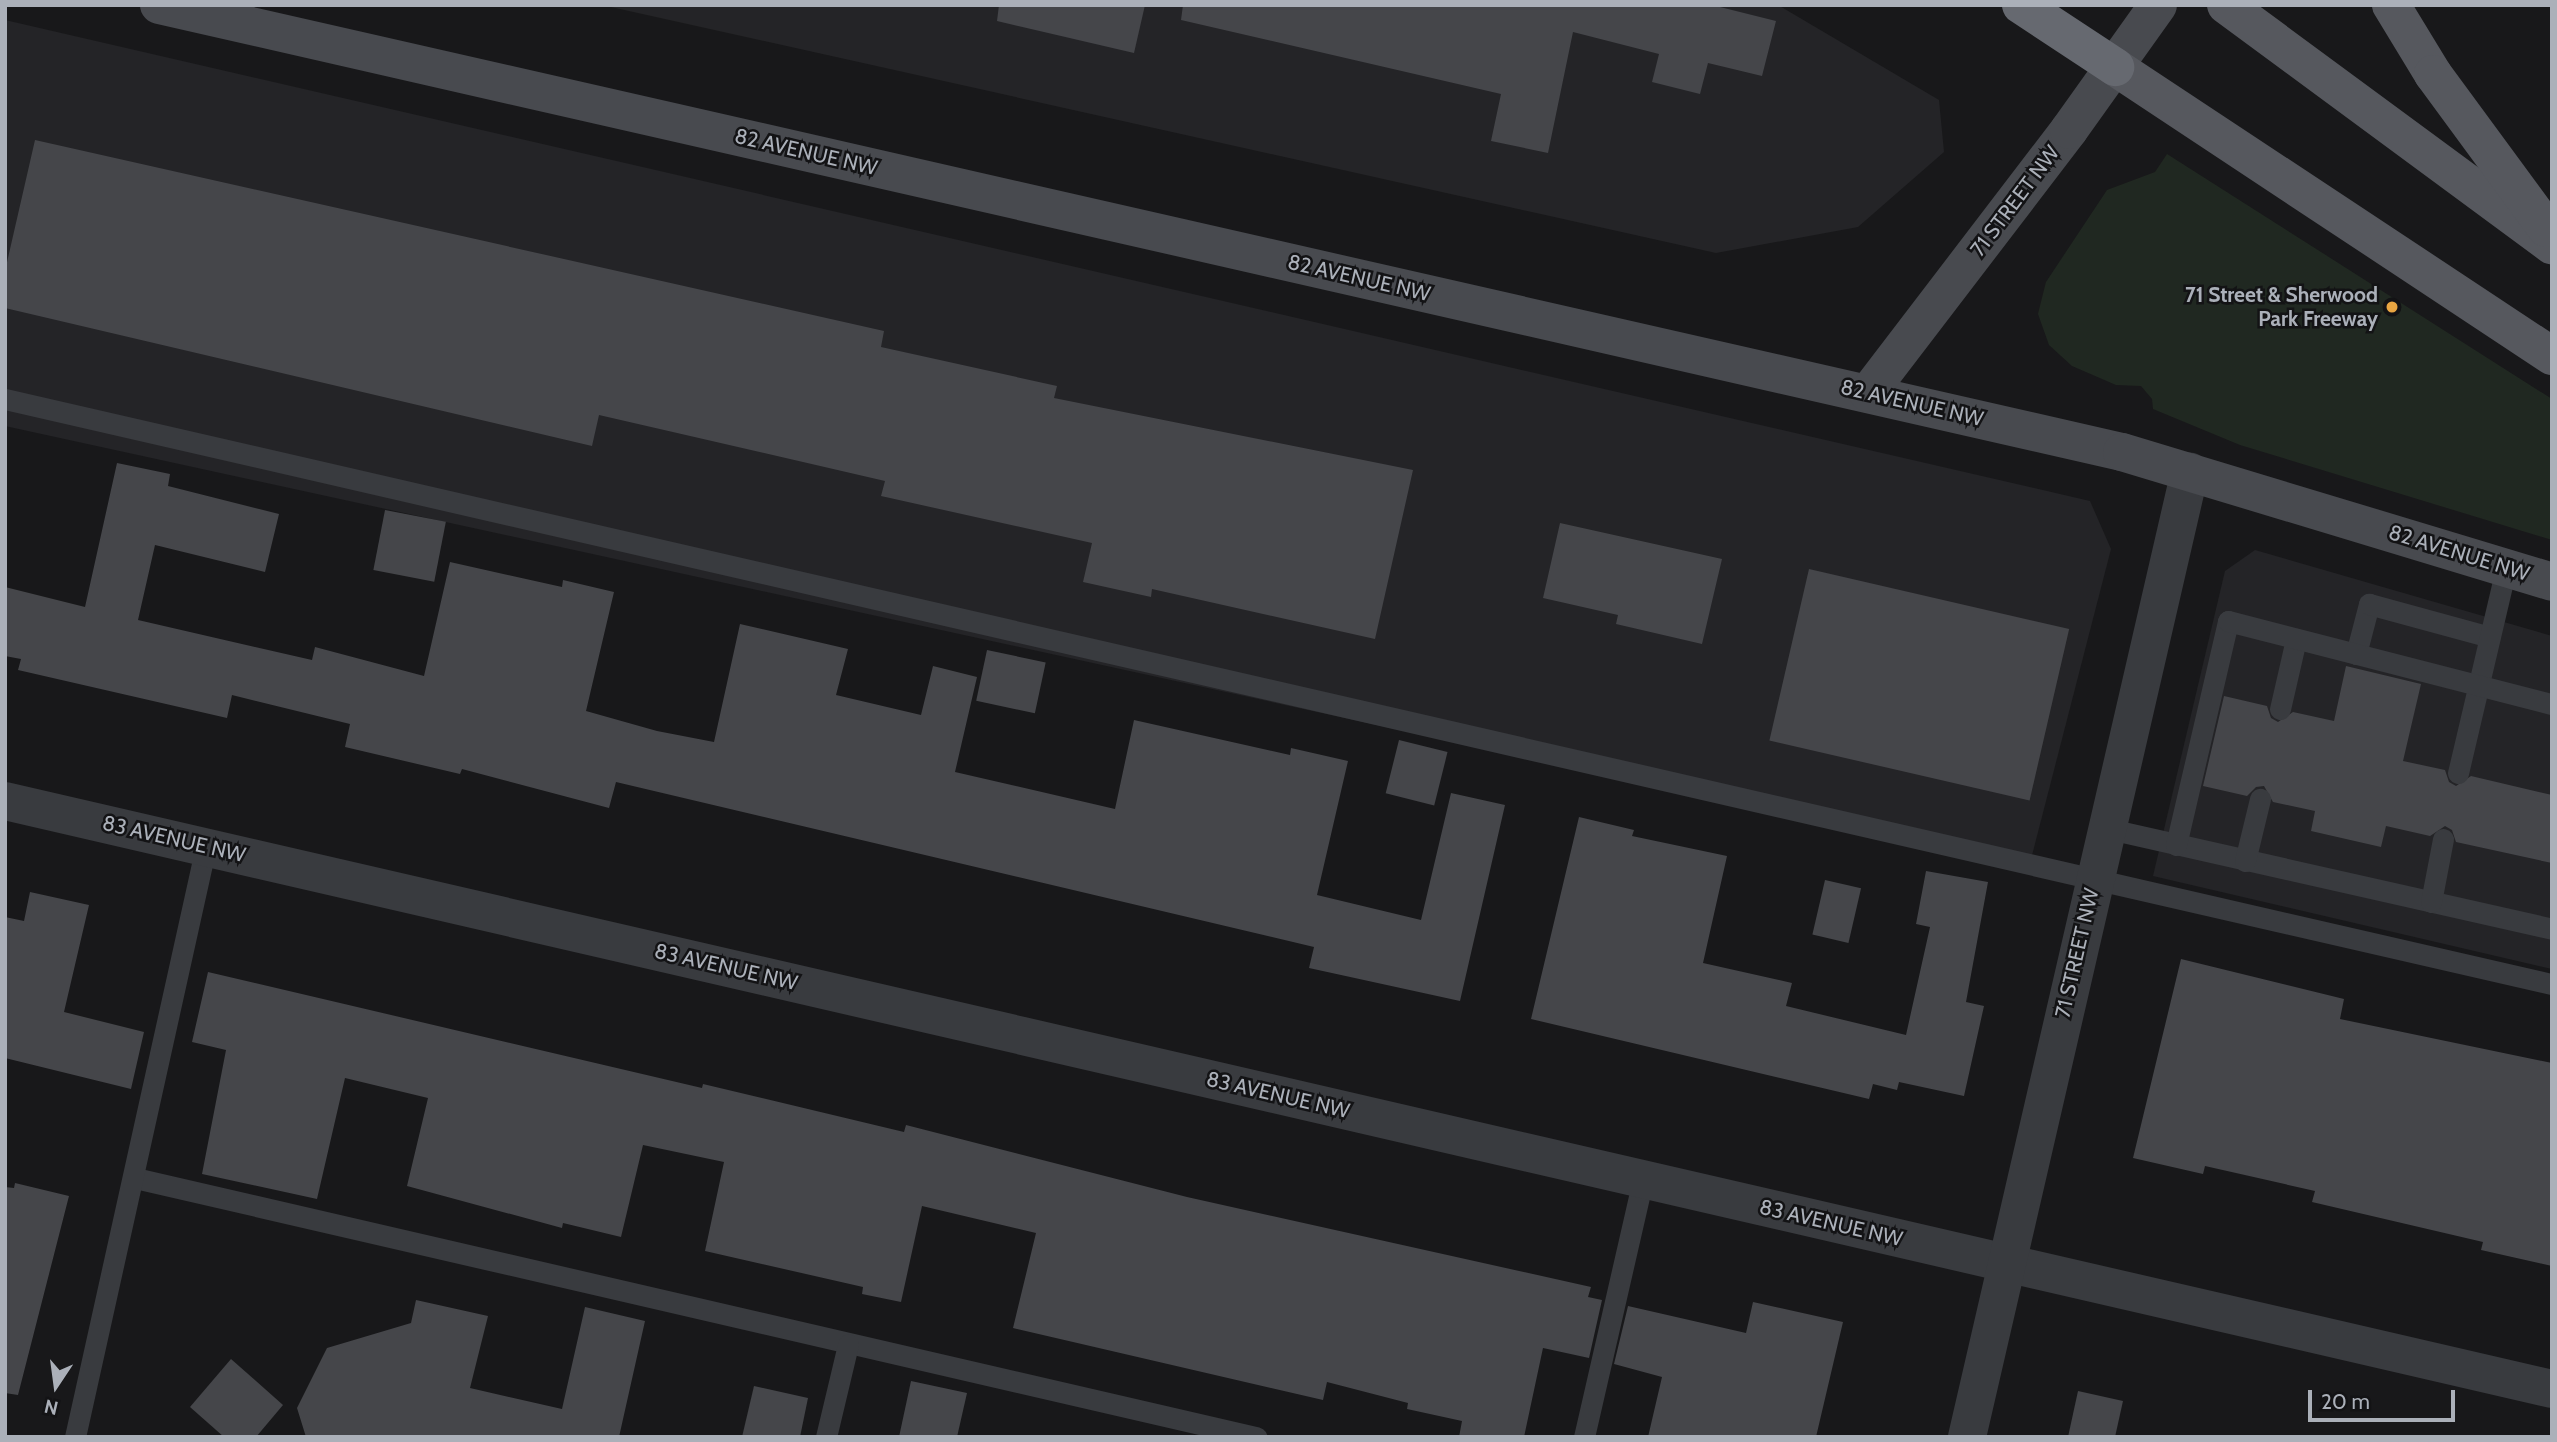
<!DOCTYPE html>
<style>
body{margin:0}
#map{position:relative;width:2557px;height:1442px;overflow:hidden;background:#18181a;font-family:Cabin,sans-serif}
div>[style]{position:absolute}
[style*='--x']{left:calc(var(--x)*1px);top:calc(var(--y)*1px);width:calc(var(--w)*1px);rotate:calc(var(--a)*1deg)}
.built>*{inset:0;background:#242427}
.green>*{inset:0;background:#202821}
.building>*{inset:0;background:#45464a;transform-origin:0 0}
.lane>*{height:21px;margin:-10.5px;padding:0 10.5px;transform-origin:10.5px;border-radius:10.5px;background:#393b3f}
.street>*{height:38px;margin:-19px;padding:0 19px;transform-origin:19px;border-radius:19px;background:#393b3f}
.secondary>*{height:38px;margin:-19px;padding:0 19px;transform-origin:19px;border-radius:19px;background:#484a4f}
.primary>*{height:38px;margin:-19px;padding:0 19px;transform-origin:19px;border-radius:19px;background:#56585e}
.highway>*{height:38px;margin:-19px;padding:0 19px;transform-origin:19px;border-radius:19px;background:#666970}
.dots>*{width:19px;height:19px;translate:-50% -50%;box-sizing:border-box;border:4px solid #131315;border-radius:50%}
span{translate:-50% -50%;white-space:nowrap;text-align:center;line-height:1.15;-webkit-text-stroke:5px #131315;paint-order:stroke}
.street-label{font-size:21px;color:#abb0b9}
.poi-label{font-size:21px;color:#abb0b9;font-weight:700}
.right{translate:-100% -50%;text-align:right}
.frame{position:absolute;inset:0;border:7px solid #abb0b9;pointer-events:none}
.north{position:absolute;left:21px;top:1351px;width:70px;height:70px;-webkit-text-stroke:5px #131315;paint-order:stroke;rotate:193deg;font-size:19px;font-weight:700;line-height:28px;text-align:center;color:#abb0b9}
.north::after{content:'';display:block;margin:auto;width:24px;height:32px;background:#abb0b9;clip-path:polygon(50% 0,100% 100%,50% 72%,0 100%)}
.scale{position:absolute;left:2308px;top:1390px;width:147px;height:32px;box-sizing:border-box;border:4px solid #abb0b9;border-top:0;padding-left:9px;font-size:21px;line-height:24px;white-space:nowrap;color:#abb0b9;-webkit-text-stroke:5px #131315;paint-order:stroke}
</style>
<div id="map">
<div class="built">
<i style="clip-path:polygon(602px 5px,1778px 5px,1939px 100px,1944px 152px,1858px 227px,1716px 253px)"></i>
<i style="clip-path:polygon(5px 20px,2090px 501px,2111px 549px,2029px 867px,5px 426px)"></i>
<i style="clip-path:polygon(2255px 550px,2552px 636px,2552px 969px,2153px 876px,2225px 571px)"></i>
</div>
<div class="green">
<i style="clip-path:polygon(2167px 154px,2552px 399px,2552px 540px,2240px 445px,2153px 409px,2152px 399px,2141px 386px,2116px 385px,2072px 366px,2049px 345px,2038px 314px,2046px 282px,2107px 190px,2155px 172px)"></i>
</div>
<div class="building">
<i style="clip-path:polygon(999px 5px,1145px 5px,1134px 53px,997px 21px)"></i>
<i style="clip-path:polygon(1183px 5px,1712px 5px,1776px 21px,1762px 76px,1708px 63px,1700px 94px,1652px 82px,1659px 54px,1573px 32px,1548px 153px,1491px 141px,1501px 94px,1181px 20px)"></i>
<i style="clip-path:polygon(35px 140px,884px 331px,881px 347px,1057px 386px,1054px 398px,1413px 470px,1375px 639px,1152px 589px,1151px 597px,1083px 582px,1092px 543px,881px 496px,885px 481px,599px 415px,592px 446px,5px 308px,5px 271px)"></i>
<i style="clip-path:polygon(117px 463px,170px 474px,168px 486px,279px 514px,265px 572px,155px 545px,138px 620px,312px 660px,315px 647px,424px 676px,450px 562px,562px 587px,563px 580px,614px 592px,586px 711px,657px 731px,714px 742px,740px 624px,848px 649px,836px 695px,921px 715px,933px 666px,977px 677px,955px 772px,1115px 809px,1134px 720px,1290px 755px,1291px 748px,1348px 761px,1317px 895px,1421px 920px,1451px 793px,1505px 805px,1460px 1001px,1309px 968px,1314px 947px,616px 782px,609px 808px,462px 769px,460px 774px,345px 747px,350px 724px,232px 695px,227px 718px,18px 670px,21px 659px,5px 656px,5px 587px,85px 607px)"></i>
<i style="left:385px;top:510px;width:62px;height:61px;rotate:11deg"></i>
<i style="clip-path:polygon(1560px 523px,1722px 559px,1702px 644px,1616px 624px,1618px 615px,1543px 598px)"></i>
<i style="left:1809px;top:569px;width:267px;height:176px;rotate:13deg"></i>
<i style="left:987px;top:650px;width:60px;height:52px;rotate:12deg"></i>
<i style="clip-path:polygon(2346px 666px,2421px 684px,2403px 761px,2445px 770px,2449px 782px,2456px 786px,2471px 776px,2552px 795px,2552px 863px,2456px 842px,2452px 830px,2445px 826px,2430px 836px,2386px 826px,2381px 847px,2311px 831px,2315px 811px,2273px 802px,2264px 786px,2256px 787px,2247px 796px,2203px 786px,2224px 696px,2267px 706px,2271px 718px,2278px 722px,2293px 712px,2334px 721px)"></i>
<i style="left:1399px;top:740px;width:50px;height:55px;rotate:14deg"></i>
<i style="clip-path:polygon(1579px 817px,1634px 830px,1632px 836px,1727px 856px,1703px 963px,1792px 983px,1786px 1006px,1906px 1035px,1930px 927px,1916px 924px,1926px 871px,1988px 882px,1966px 1002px,1984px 1006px,1964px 1096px,1899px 1082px,1897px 1090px,1873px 1084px,1869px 1099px,1531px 1019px)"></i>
<i style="left:1825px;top:880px;width:37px;height:56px;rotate:13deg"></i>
<i style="clip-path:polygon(30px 892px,89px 905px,64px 1012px,144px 1032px,131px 1089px,5px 1058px,5px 917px,24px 921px)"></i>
<i style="clip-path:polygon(2181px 959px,2344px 999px,2340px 1019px,2552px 1063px,2552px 1266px,2481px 1250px,2483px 1242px,2312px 1202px,2315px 1191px,2205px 1166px,2203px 1174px,2133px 1158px)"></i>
<i style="clip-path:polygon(208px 972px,702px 1088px,703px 1084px,904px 1132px,906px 1125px,1187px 1197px,1591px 1287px,1588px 1297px,1602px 1300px,1589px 1358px,1543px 1348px,1524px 1437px,1459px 1437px,1462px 1421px,1407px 1409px,1408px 1403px,1327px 1382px,1323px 1400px,1013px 1328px,1036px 1233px,922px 1206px,901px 1302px,862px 1294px,863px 1287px,705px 1251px,724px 1162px,643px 1145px,621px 1237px,563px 1223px,562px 1228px,407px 1186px,428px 1098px,345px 1078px,317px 1199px,202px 1174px,226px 1050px,192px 1042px)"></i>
<i style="clip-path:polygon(15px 1183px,69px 1196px,18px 1395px,5px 1393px,5px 1187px,14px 1188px)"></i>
<i style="clip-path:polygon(416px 1300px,488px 1316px,470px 1388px,562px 1409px,585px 1307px,645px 1321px,619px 1437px,306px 1437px,297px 1408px,327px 1348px,411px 1323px)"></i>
<i style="clip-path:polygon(1753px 1302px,1843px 1322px,1816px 1437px,1648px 1437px,1662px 1377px,1614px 1364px,1628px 1306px,1746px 1333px)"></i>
<i style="clip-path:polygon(231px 1359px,283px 1405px,256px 1437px,224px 1437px,190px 1407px)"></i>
<i style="clip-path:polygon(911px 1381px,967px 1393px,957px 1437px,899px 1437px)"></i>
<i style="clip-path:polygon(754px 1386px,808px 1398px,800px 1437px,742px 1437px)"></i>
<i style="clip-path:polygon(2078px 1391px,2123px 1401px,2115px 1437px,2068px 1437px)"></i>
</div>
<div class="lane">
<i style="--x:5;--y:399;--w:2613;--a:12.94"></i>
<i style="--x:2356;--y:654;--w:52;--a:-75.4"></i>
<i style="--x:2369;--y:604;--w:125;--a:15.3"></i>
<i style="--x:2280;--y:709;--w:72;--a:-77.1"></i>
<i style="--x:2458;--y:773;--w:211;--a:-76.8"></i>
<i style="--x:2105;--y:828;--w:458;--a:12.7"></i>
<i style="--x:2176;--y:845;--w:230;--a:-76.9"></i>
<i style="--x:2228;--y:621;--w:334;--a:14.4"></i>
<i style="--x:2245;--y:861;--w:64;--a:-76.4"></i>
<i style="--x:2431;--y:902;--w:64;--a:-79.2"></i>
<i style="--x:135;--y:1178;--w:1151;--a:13.01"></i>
<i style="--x:75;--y:1437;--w:605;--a:-77.5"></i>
<i style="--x:826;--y:1437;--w:95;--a:-76.6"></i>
<i style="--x:1584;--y:1437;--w:264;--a:-77.1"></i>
</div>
<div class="street">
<i style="--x:5;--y:801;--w:2614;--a:13"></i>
<i style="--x:1967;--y:1437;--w:991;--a:-77"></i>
</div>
<div class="secondary">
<i style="--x:159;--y:5;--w:2013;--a:12.83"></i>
<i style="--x:2122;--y:452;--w:449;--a:16.8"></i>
<i style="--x:1868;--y:393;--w:331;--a:-52.6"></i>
<i style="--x:2069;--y:130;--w:153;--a:-54.5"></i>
</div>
<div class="primary">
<i style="--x:2226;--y:5;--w:405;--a:36.4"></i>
<i style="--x:2391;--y:5;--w:81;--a:58.7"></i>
<i style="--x:2433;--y:74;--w:191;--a:53.7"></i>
<i style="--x:2115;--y:67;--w:524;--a:33.48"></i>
</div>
<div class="highway">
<i style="--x:2021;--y:5;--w:113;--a:33.4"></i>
</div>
<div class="dots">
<i style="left:2392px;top:307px;background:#e9a642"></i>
</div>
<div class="street-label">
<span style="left:806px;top:152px;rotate:13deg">82 AVENUE NW</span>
<span style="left:2015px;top:201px;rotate:-53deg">71 STREET NW</span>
<span style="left:1359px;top:278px;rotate:13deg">82 AVENUE NW</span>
<span style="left:1912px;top:403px;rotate:13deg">82 AVENUE NW</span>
<span style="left:2459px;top:553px;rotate:17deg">82 AVENUE NW</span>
<span style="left:174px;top:839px;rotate:13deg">83 AVENUE NW</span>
<span style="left:2077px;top:953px;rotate:-77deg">71 STREET NW</span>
<span style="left:726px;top:967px;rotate:13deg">83 AVENUE NW</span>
<span style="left:1278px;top:1095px;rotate:13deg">83 AVENUE NW</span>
<span style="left:1831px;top:1223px;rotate:13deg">83 AVENUE NW</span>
</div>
<div class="poi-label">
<span class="right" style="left:2378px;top:307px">71 Street &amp; Sherwood<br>Park Freeway</span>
</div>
<div class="frame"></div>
<div class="north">N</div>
<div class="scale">20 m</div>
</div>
